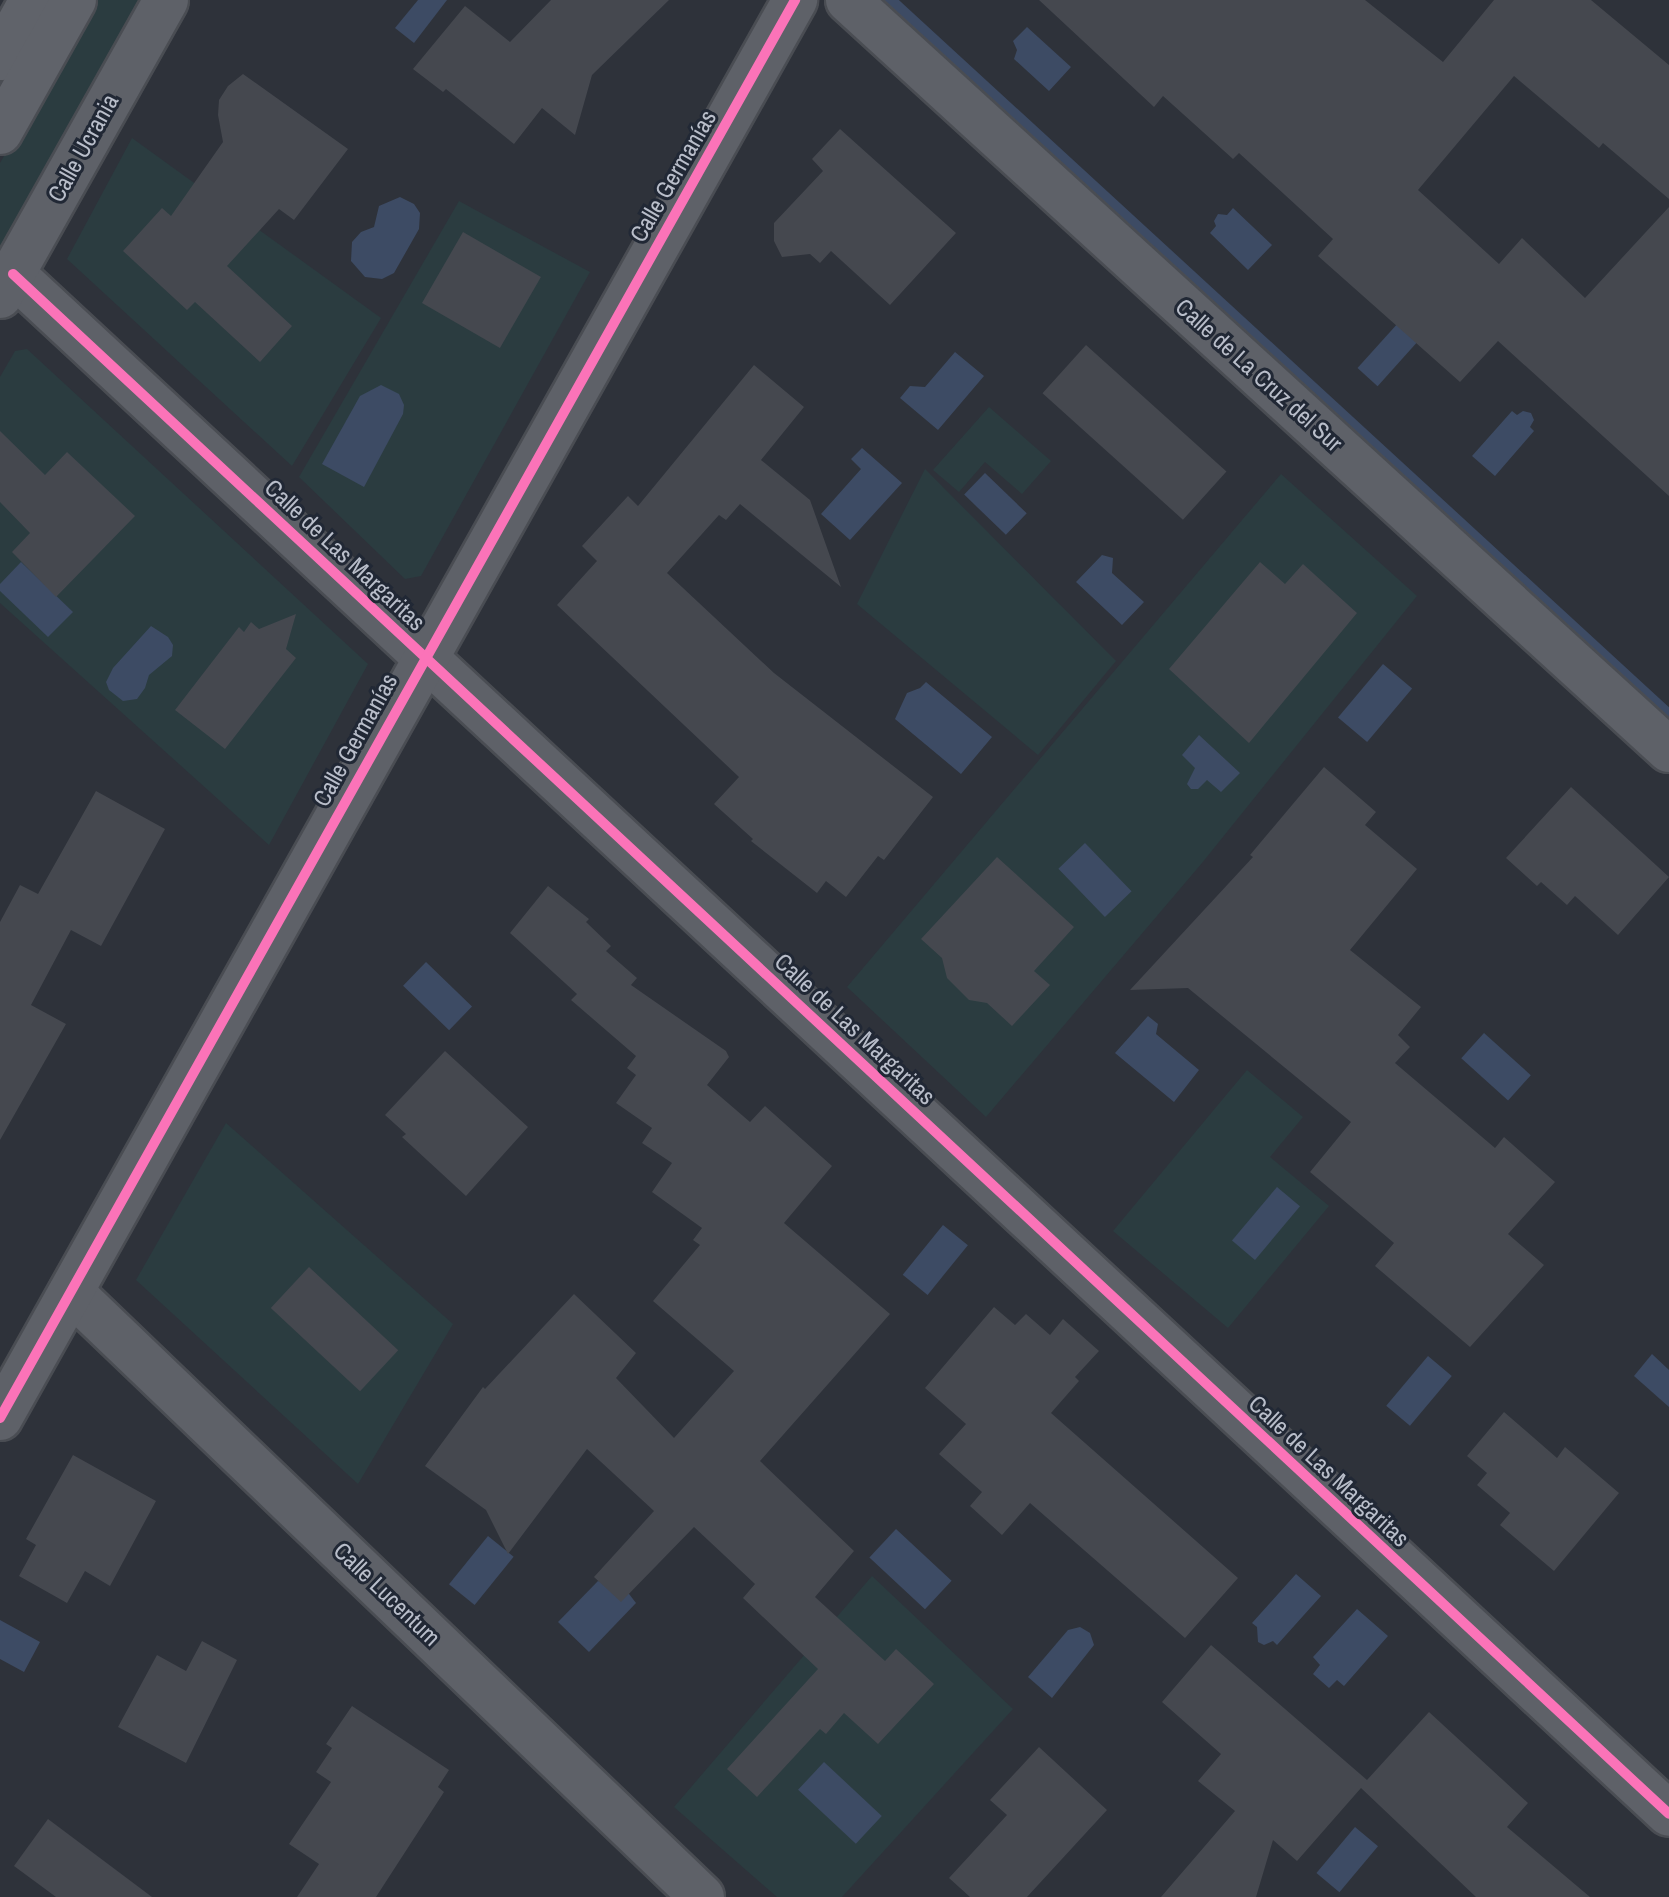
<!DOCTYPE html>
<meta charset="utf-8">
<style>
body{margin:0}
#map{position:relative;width:1669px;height:1897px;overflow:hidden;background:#2e323a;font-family:"Archivo Narrow",sans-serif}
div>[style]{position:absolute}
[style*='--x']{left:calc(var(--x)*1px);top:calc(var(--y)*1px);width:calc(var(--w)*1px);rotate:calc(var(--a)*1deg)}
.green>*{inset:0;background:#2b3c40}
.water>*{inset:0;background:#3d4b64;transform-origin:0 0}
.stream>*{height:16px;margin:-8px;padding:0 8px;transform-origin:8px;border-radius:8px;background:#3d4b64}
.building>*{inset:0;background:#45484f;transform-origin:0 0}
.roads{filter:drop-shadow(2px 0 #4a4d53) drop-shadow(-2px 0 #4a4d53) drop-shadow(0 2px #4a4d53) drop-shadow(0 -2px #4a4d53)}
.minor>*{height:44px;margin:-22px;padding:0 22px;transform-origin:22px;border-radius:22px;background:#5e6168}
.major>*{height:44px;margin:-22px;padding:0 22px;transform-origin:22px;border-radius:22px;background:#60636a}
.cycleway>*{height:10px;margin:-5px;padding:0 5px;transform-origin:5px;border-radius:5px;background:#fb73b8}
span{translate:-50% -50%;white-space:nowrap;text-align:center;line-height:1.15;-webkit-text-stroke:6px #212835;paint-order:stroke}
.street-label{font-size:24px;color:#b9beca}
</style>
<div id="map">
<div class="green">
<i style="clip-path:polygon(93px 0,142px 0,0 254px,0 163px)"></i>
<i style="clip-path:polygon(132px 138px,381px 318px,292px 466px,67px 259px)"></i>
<i style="clip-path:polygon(459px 201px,590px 272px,421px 576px,405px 579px,299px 477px)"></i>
<i style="clip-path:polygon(27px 349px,368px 664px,269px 845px,0 603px,0 377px,15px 351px)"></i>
<i style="clip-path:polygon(989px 407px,1051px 461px,1022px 494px,985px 462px,959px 492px,933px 470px)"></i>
<i style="clip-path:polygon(925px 469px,1116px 661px,1038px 755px,857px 604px)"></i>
<i style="clip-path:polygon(1281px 474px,1417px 596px,1202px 863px,986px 1117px,847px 987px)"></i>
<i style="clip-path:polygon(1247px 1070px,1303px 1117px,1270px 1157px,1329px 1206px,1228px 1328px,1113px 1231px)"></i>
<i style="clip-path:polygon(226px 1123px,453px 1324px,358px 1484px,136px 1280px)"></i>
<i style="clip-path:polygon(872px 1576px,1013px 1709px,842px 1897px,777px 1897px,674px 1807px)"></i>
</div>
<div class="water">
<i style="clip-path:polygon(418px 0,447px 0,414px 43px,395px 28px)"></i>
<i style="clip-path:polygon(1027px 27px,1071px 67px,1049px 91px,1014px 59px,1017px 50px,1013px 41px)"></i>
<i style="clip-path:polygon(400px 197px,414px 204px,420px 213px,419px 229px,394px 273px,382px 279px,365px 277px,351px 261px,352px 242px,361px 232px,374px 227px,379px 206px)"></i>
<i style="clip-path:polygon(1233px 208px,1272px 245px,1248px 270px,1210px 233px,1216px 226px,1214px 221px,1218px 214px,1227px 215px)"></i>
<i style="left:1399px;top:322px;width:27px;height:62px;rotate:42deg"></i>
<i style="clip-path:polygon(955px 352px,984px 376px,938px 430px,900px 398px,910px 386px,925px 387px)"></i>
<i style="clip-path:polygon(381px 385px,399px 394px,404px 405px,403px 414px,364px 487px,322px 464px,360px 396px)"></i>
<i style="clip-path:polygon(1512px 411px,1517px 415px,1523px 411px,1531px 413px,1534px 420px,1530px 427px,1534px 431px,1495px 476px,1472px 456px)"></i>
<i style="clip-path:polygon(862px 448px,902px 483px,850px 540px,821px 514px,861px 469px,851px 459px)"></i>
<i style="left:985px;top:473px;width:58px;height:30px;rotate:44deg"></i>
<i style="clip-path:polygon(1102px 555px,1113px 558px,1112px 573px,1144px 602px,1122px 625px,1076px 582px)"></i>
<i style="clip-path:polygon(21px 562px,73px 612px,48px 637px,0 591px,0 584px)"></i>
<i style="clip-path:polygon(151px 626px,168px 637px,173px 645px,172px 656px,149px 675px,145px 688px,137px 699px,123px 701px,109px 690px,106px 682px,113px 668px)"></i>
<i style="left:1383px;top:664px;width:38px;height:70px;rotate:40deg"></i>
<i style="clip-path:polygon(926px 682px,992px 737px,961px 774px,895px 719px,907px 693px,920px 688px)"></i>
<i style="clip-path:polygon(1199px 735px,1240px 773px,1221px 792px,1207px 780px,1198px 789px,1191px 789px,1187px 784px,1195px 768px,1182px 755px)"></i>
<i style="left:1085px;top:843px;width:67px;height:37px;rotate:46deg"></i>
<i style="left:426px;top:962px;width:64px;height:33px;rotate:44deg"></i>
<i style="clip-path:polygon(1148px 1016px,1158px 1024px,1156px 1034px,1199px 1070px,1174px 1102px,1115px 1053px)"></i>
<i style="left:1484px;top:1033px;width:63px;height:34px;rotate:42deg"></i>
<i style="left:1277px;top:1187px;width:30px;height:70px;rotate:40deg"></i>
<i style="left:943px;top:1225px;width:32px;height:64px;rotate:39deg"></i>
<i style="clip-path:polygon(1652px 1354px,1669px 1370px,1669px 1407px,1634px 1376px)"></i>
<i style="left:1428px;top:1356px;width:31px;height:65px;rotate:40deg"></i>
<i style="left:896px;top:1529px;width:76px;height:39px;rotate:43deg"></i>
<i style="left:488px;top:1536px;width:33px;height:62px;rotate:39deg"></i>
<i style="clip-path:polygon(1296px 1574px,1321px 1596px,1277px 1645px,1273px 1641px,1264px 1645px,1258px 1642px,1257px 1627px,1252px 1623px)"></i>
<i style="clip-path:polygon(598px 1581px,626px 1590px,636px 1603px,589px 1652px,558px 1622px)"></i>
<i style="clip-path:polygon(1357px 1609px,1388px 1636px,1344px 1686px,1337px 1680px,1329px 1688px,1313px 1674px,1320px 1665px,1313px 1657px)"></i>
<i style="clip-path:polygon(0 1620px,40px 1642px,24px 1672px,0 1659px)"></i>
<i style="clip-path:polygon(1080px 1627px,1090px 1633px,1094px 1645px,1052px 1698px,1028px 1677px,1068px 1630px)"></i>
<i style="left:824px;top:1762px;width:79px;height:38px;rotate:43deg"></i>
<i style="left:1355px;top:1827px;width:30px;height:60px;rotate:40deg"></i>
</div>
<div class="stream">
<i style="--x:887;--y:0;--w:1062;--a:42.56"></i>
</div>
<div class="building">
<i style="clip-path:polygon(551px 0,669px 0,592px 75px,575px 135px,542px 108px,514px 144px,446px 89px,443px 92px,413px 69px,465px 6px,510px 42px)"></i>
<i style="clip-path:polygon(1039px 0,1365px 0,1443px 62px,1494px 0,1591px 0,1669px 65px,1669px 199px,1603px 143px,1599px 148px,1514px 76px,1418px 190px,1499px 264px,1522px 238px,1585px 298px,1669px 207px,1669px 496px,1498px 341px,1460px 382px,1318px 256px,1333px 239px,1239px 153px,1233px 159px,1163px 96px,1154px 107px)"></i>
<i style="clip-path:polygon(243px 74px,348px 149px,294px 220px,279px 209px,227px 266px,292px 326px,260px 362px,195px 302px,187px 310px,123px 251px,162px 208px,171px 216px,223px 142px,218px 115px,219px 100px,228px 86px)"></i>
<i style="clip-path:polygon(840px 129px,956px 233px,890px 305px,831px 251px,820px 263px,810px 254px,782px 257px,774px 241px,774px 223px,823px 171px,812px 159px)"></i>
<i style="left:463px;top:232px;width:90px;height:82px;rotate:30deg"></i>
<i style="left:1086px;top:345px;width:189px;height:65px;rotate:42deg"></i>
<i style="clip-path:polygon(754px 365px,804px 407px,761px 460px,810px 500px,841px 587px,740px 504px,726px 520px,719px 515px,667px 573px,774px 673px,933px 797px,884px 860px,878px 856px,846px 897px,826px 881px,817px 893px,751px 841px,753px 839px,714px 804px,739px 777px,557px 605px,597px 561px,582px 546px,628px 496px,638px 506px)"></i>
<i style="clip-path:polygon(0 431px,45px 475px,67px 452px,135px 516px,56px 597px,12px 552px,30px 533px,0 502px)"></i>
<i style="clip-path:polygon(1260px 562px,1285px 584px,1303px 564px,1357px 613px,1249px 743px,1169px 669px)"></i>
<i style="clip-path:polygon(296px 614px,286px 649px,296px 658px,225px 749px,175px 710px,239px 627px,244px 632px,251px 622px,259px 629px)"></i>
<i style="clip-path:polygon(1324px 767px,1376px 812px,1365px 825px,1417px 869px,1350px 950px,1421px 1007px,1398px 1035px,1410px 1047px,1395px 1063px,1495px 1148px,1504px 1137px,1555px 1182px,1508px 1234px,1544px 1265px,1470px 1347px,1375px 1266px,1394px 1243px,1310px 1172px,1351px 1122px,1188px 988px,1130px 990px,1253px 857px,1250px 855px)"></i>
<i style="clip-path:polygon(1571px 787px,1669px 877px,1618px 935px,1575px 896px,1567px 905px,1541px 882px,1537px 886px,1506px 858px)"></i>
<i style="clip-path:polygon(96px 791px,165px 829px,101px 946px,71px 930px,31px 1005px,66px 1024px,0 1140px,0 922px,20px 885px,38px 894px)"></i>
<i style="clip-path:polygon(997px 857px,1074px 927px,1034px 971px,1050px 985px,1012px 1026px,987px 1003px,969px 1000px,947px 978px,942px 958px,921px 939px)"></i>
<i style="clip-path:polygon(548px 886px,589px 919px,586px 922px,611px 946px,606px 951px,637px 978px,631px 985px,726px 1051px,729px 1057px,707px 1085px,750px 1122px,765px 1106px,832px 1166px,784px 1223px,890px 1314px,760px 1461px,854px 1551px,815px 1597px,885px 1661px,896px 1649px,934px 1684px,878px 1744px,844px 1713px,826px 1734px,820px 1729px,757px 1797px,727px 1769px,818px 1669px,743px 1598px,755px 1584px,694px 1527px,621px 1602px,594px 1577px,654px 1511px,587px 1449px,508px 1554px,486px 1510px,425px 1466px,483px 1387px,485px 1389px,574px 1294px,636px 1353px,616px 1378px,674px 1438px,734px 1371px,653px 1301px,700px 1245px,693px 1240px,702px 1228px,652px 1192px,672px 1163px,642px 1143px,652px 1128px,616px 1103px,636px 1075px,627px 1068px,636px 1056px,571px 1000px,577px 994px,510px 933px)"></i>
<i style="clip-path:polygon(445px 1051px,528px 1127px,466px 1196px,402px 1137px,406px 1134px,385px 1115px)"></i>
<i style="left:309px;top:1267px;width:122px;height:56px;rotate:43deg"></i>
<i style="clip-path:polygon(994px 1307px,1015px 1325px,1026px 1314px,1050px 1335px,1063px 1319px,1099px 1351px,1075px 1377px,1079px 1381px,1051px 1413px,1238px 1578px,1185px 1638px,1030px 1503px,1002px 1535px,970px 1506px,982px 1492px,939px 1454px,966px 1424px,925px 1388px)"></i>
<i style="clip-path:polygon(1504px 1412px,1557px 1458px,1565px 1447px,1619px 1493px,1554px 1571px,1500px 1525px,1510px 1513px,1477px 1485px,1487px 1473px,1467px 1456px)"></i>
<i style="clip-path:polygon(73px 1455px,156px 1501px,110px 1586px,85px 1571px,67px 1603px,19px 1576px,36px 1545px,26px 1539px)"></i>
<i style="clip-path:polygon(202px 1641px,237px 1660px,186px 1763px,118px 1727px,157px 1655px,186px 1671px)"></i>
<i style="clip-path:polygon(1211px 1645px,1367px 1780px,1429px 1712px,1528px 1803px,1507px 1827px,1590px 1897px,1476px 1897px,1361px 1788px,1297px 1861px,1273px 1840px,1256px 1897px,1161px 1897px,1235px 1811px,1198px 1781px,1221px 1754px,1162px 1702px)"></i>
<i style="clip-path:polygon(352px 1706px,449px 1770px,438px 1787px,444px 1792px,376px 1897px,297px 1897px,319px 1864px,289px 1844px,331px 1782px,316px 1772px,332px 1748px,326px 1744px)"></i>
<i style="clip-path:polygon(1039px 1747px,1107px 1810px,1027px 1897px,970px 1897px,949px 1878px,1007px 1815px,990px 1800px)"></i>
<i style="clip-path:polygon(48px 1819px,152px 1897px,56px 1897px,14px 1866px)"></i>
</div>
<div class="roads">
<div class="minor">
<i style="--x:848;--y:0;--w:1112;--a:42.41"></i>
<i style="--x:13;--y:274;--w:2261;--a:42.92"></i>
<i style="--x:0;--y:296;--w:339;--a:-60.7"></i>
<i style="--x:71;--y:1292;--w:874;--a:43.79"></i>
<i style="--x:0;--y:1418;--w:1626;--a:-60.72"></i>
</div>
<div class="major">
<i style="--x:0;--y:58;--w:66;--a:-61.1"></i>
<i style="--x:0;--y:132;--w:151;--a:-60.7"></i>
</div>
</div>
<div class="cycleway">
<i style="--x:13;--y:274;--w:2261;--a:42.92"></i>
<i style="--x:0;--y:1418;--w:1626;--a:-60.72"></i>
</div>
<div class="street-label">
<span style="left:83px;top:148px;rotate:-61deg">Calle Ucrania</span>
<span style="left:673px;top:176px;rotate:-60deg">Calle Germanías</span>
<span style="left:1259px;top:375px;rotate:42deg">Calle de La Cruz del Sur</span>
<span style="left:345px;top:555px;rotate:43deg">Calle de Las Margaritas</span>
<span style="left:355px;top:740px;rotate:-61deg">Calle Germanías</span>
<span style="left:855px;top:1029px;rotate:43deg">Calle de Las Margaritas</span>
<span style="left:1329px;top:1471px;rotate:43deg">Calle de Las Margaritas</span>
<span style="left:387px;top:1594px;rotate:44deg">Calle Lucentum</span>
</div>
</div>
